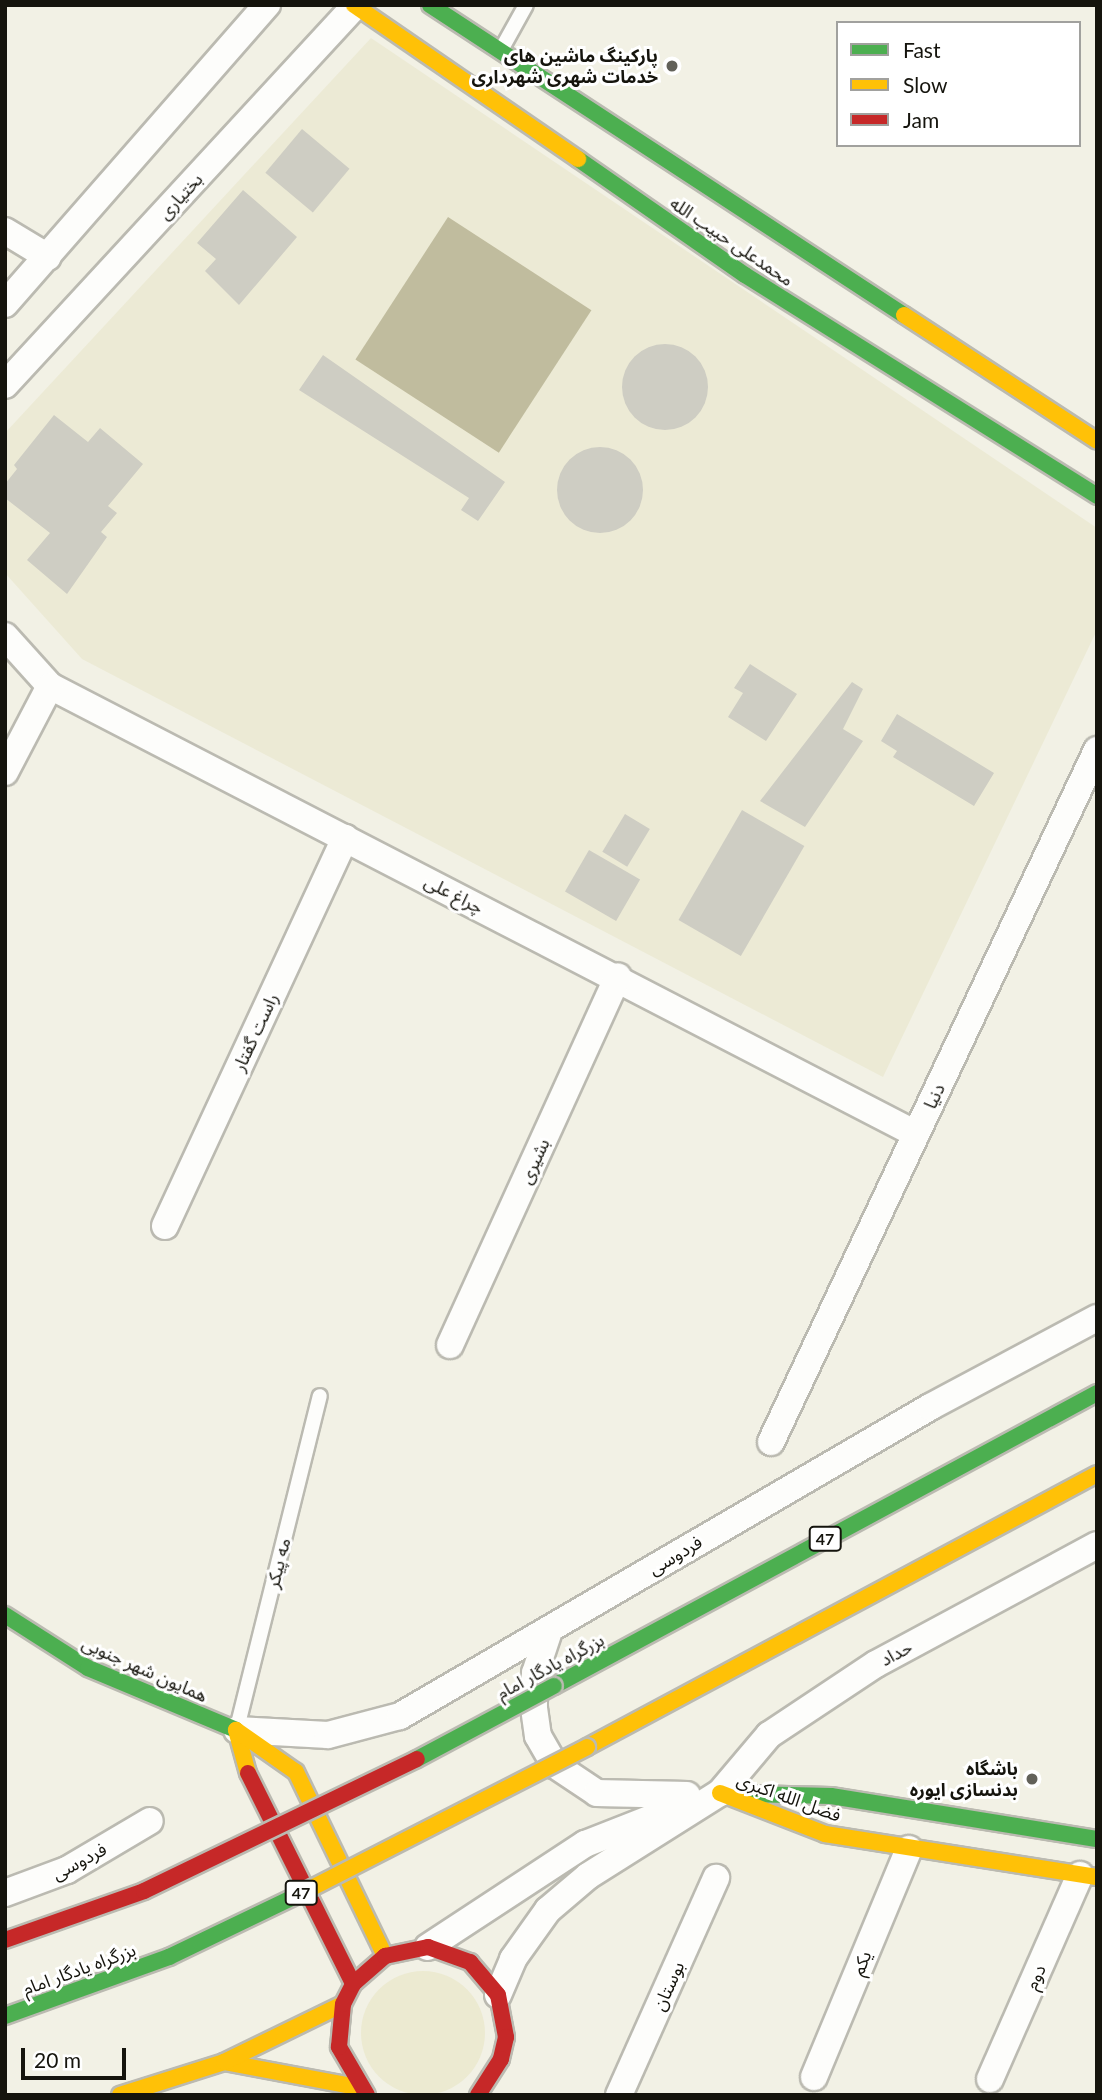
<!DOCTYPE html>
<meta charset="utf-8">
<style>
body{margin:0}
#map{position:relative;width:1102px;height:2100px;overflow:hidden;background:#f2f1e5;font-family:Lato,"Noto Sans Arabic",sans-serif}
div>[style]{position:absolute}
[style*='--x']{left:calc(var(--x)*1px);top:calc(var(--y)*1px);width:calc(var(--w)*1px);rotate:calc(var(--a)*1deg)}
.built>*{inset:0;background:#ecead5}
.green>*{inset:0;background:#ecead1}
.round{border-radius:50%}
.water>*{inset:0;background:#c0bc9e;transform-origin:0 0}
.building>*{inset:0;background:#cecdc3;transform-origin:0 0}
.roads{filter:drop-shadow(2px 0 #bbbab1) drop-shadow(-2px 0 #bbbab1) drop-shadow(0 2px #bbbab1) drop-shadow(0 -2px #bbbab1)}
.lane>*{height:14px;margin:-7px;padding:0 7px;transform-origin:7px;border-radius:7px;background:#fdfdfb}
.street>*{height:26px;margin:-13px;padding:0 13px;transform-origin:13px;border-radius:13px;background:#fdfdfb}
.fast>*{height:16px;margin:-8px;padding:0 8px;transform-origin:8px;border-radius:8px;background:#4caf50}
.slow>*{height:16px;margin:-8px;padding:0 8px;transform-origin:8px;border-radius:8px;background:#ffc107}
.jam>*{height:16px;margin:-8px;padding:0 8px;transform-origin:8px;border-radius:8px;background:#c62828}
.bridges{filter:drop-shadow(2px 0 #bbbab1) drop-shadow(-2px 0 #bbbab1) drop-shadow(0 2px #bbbab1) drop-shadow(0 -2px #bbbab1)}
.fast-bridge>*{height:16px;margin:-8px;padding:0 8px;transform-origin:8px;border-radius:8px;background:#4caf50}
.slow-bridge>*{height:16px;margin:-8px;padding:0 8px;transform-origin:8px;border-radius:8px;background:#ffc107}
.jam-bridge>*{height:16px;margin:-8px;padding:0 8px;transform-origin:8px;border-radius:8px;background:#c62828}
.dots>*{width:19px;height:19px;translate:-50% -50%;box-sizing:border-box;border:4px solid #fff;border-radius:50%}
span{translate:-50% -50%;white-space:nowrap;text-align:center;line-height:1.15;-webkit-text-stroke:6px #fff;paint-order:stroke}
.shield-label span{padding:2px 5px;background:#fff;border:2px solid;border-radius:5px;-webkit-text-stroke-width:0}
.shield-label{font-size:16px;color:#15140d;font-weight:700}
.poi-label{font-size:18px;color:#15140d;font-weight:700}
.right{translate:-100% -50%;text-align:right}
.street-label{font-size:18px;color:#15140d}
.frame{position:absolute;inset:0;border:7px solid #15140d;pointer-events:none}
.legend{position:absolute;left:836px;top:21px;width:245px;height:126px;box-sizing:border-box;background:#fff;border:2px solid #a1a19e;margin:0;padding:9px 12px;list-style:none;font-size:21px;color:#15140d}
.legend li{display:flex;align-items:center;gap:14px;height:35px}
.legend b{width:35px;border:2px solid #a1a19e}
.scale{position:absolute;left:21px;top:2048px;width:105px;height:32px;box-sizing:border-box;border:4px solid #15140d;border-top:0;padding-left:9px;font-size:21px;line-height:24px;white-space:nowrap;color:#15140d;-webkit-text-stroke:5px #fff;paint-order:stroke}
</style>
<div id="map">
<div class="built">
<i style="clip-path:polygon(371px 38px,1097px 528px,1097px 630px,883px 1077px,82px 659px,5px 573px,5px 433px)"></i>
</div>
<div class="green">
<i class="round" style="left:361px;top:1971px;width:124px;height:124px"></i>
</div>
<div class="water">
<i style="left:448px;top:217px;width:171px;height:170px;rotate:33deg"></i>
</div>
<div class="building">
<i style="left:302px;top:129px;width:62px;height:57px;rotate:40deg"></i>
<i style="clip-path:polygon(243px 190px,297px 237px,239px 305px,205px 271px,216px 259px,197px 243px)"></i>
<i class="round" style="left:622px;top:344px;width:86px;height:86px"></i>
<i style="clip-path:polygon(323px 355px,505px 482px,478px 521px,461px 510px,469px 498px,299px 390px)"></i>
<i style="clip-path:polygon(54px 415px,88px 442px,100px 428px,143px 464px,108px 506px,117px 513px,101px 532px,107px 537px,67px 594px,27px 560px,50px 533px,5px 498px,5px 484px,17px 469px,14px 465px)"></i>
<i class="round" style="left:557px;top:447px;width:86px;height:86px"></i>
<i style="clip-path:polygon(750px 664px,797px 694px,766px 741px,728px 717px,743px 693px,734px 688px)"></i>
<i style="clip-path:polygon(852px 682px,863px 689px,843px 729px,863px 741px,805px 827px,760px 801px)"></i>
<i style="clip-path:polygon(897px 714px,994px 773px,974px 806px,893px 757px,897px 751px,881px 741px)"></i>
<i style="left:742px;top:810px;width:72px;height:127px;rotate:30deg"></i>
<i style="left:625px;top:814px;width:29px;height:44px;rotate:31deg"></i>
<i style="left:589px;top:850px;width:59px;height:48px;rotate:30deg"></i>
</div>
<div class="roads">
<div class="lane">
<i style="--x:501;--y:50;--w:51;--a:-60.9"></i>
<i style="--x:237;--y:1728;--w:342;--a:-76"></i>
</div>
<div class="street">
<i style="--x:5;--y:231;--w:50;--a:31.2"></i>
<i style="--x:5;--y:304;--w:398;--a:-48.8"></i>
<i style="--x:5;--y:385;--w:516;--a:-47.28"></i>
<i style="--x:5;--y:636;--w:67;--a:48"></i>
<i style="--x:50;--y:686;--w:975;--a:27.35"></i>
<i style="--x:5;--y:772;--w:97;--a:-62.4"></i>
<i style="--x:165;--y:1226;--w:428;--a:-65.1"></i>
<i style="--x:450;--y:1345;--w:405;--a:-65.5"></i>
<i style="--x:771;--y:1442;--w:765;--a:-64.77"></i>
<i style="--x:549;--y:1631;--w:44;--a:108.4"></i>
<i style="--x:535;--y:1673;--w:35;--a:92"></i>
<i style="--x:534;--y:1708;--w:28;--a:82"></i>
<i style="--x:538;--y:1736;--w:34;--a:60"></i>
<i style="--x:555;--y:1765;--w:50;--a:33.7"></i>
<i style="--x:597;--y:1793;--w:90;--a:1.3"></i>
<i style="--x:237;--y:1730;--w:91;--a:3.1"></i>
<i style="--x:328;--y:1735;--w:74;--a:-14.8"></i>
<i style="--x:400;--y:1716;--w:613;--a:-30.24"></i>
<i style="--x:930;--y:1407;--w:189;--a:-28.1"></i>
<i style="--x:5;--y:1893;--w:66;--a:-20.4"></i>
<i style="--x:67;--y:1870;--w:96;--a:-30.6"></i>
<i style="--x:428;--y:1947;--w:188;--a:-33.3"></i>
<i style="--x:585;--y:1844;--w:104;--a:-21.4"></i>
<i style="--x:498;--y:1995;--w:39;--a:-67"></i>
<i style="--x:513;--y:1959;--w:60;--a:-54.5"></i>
<i style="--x:548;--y:1910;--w:52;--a:-40.4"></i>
<i style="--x:588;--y:1876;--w:156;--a:-32.2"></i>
<i style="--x:720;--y:1793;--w:76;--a:-49.8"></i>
<i style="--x:769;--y:1735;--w:128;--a:-33.6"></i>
<i style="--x:876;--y:1664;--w:251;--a:-28.3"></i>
<i style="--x:814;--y:2077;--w:247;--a:-67.4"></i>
<i style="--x:990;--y:2079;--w:223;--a:-66.2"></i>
<i style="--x:619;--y:2095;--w:238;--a:-65.9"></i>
</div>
<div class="fast">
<i style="--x:430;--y:5;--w:566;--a:33.19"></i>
<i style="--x:578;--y:159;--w:203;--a:34.8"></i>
<i style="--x:745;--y:275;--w:416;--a:32.1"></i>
<i style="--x:5;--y:1615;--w:98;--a:32.6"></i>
<i style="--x:88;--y:1668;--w:160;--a:22.7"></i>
<i style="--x:554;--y:1686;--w:617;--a:-28.35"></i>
<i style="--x:747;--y:1794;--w:84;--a:1.4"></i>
<i style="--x:831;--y:1796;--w:269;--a:9.2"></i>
</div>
<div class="slow">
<i style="--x:354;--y:5;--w:272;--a:34.5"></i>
<i style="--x:904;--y:315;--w:230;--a:33.1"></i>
<i style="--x:587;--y:1747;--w:578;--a:-28.16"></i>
<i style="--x:248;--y:1773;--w:45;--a:-105.6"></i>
<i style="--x:236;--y:1730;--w:73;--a:35"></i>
<i style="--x:296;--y:1772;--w:204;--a:64.2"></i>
<i style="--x:720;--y:1793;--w:113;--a:21.3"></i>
<i style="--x:825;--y:1834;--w:275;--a:9"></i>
<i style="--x:224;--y:2062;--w:136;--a:10.6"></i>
<i style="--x:120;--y:2095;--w:109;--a:-17.6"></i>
<i style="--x:224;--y:2062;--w:132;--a:-26"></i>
</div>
<div class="jam">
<i style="--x:248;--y:1773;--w:236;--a:63.5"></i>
<i style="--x:367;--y:2095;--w:56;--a:-120.3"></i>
<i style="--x:339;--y:2047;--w:43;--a:-84.7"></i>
<i style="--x:343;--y:2004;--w:22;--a:-63"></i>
<i style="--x:353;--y:1984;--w:43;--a:-41.2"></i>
<i style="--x:385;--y:1956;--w:44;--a:-11.8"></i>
<i style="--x:428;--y:1947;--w:45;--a:19.7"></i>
<i style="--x:470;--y:1962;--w:43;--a:49.7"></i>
<i style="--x:498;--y:1995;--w:43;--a:79.2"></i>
<i style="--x:506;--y:2037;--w:23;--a:103"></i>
<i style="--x:501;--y:2059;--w:43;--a:122.6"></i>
</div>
</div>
<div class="bridges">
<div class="fast-bridge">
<i style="--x:417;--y:1759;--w:155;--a:-28.1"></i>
<i style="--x:5;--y:2016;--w:174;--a:-19.8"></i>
<i style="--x:169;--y:1957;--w:141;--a:-25.7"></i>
</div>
<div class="slow-bridge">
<i style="--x:296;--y:1896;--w:327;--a:-27.1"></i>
</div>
<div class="jam-bridge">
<i style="--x:5;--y:1940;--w:147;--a:-19.4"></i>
<i style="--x:144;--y:1891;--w:303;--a:-25.8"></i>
</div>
</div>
<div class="dots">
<i style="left:672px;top:66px;background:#626159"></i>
<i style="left:1032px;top:1779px;background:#626159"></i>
</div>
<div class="shield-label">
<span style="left:825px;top:1539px">47</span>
<span style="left:301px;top:1893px">47</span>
</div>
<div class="poi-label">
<span class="right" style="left:658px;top:66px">پارکینگ ماشین های<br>خدمات شهری شهرداری</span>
<span class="right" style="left:1018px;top:1779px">باشگاه<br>بدنسازی ایوره</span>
</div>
<div class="street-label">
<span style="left:180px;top:196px;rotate:-47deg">بختیاری</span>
<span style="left:732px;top:241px;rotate:34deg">محمدعلی حبیب الله</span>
<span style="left:454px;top:894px;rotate:27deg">چراغ‌ علی</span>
<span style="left:255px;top:1032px;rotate:-65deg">راست گفتار</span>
<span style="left:934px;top:1096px;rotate:-65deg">دنیا</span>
<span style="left:534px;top:1161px;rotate:-65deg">بشیری</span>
<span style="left:675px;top:1555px;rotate:-31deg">فردوسی</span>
<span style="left:278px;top:1563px;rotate:-76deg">مه‌ پیکر</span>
<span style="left:896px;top:1653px;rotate:-28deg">حداد</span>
<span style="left:550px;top:1666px;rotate:-28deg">بزرگراه یادگار امام</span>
<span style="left:145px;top:1669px;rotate:24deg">همایون‌ شهر جنوبی</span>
<span style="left:789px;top:1797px;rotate:20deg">فضل الله اکبری</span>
<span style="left:79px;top:1861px;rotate:-28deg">فردوسی</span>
<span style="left:861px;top:1963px;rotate:-68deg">یکم</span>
<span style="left:79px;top:1969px;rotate:-20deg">بزرگراه یادگار امام</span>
<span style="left:1035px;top:1977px;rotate:-66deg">دوم</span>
<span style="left:668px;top:1986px;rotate:-66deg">بوستان</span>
</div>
<div class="frame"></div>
<ul class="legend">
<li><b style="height:9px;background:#4caf50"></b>Fast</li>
<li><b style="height:9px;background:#ffc107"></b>Slow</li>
<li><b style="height:9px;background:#c62828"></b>Jam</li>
</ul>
<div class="scale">20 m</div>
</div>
